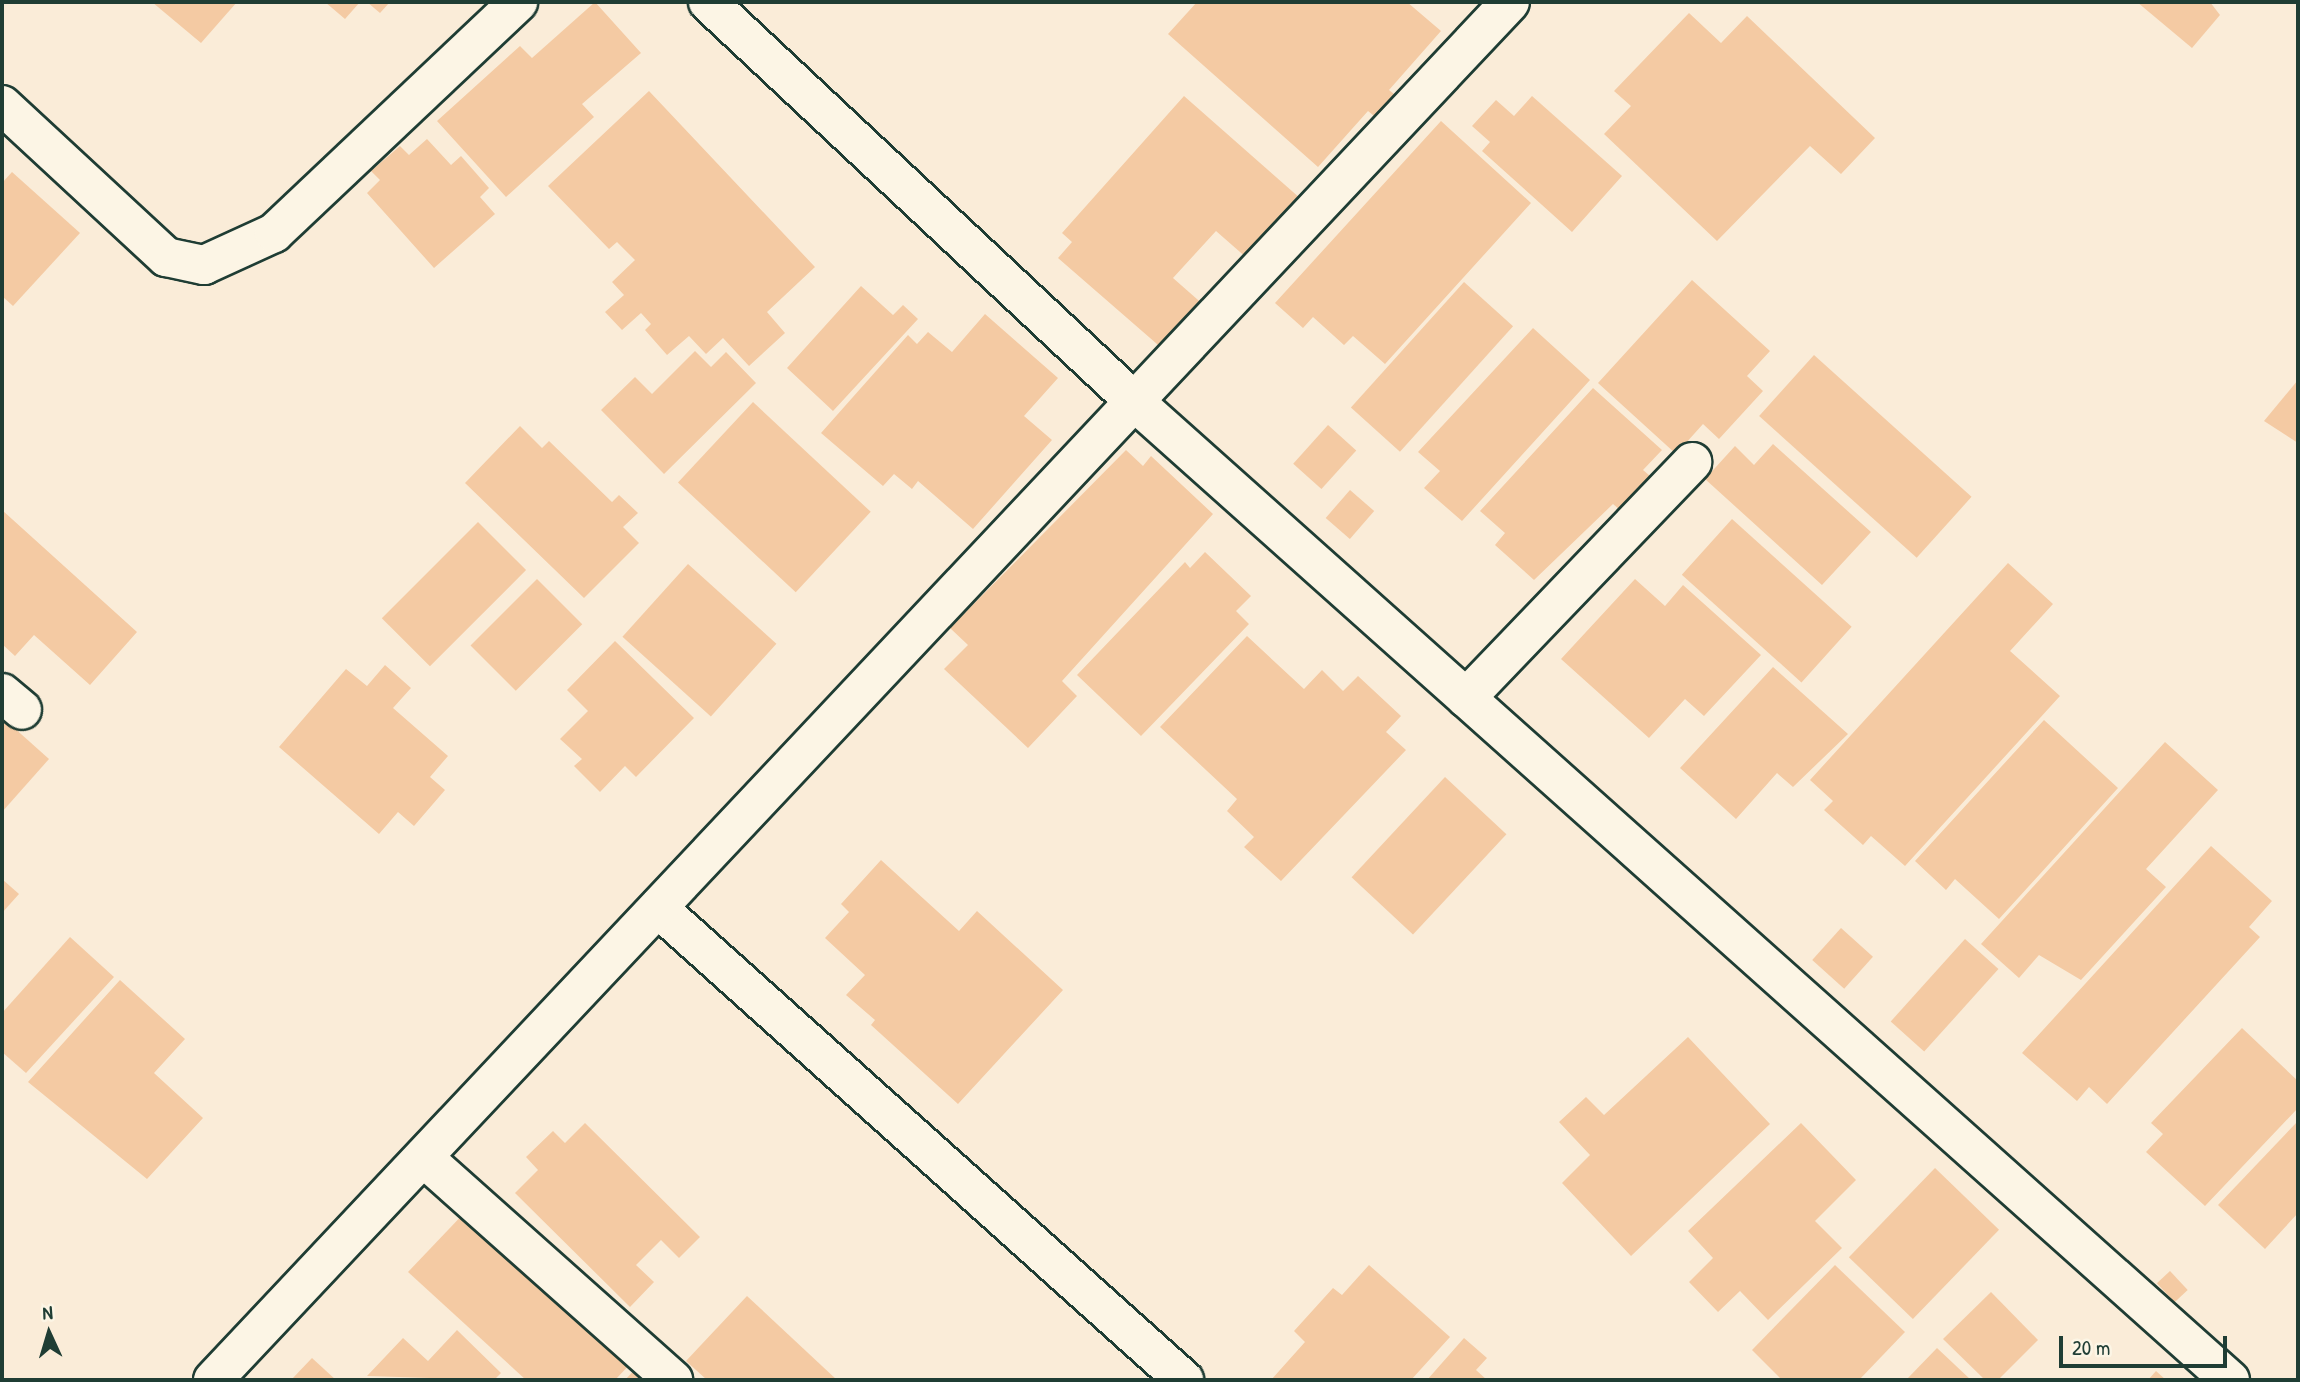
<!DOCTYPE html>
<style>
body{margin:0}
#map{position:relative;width:2300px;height:1382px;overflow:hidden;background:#faecd8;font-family:"Patrick Hand",sans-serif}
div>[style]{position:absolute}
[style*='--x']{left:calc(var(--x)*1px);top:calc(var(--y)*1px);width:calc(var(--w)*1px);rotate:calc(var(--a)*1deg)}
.building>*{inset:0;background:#f4caa3;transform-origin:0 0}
.roads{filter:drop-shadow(2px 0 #1f3d34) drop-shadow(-2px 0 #1f3d34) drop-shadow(0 2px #1f3d34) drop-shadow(0 -2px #1f3d34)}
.minor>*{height:38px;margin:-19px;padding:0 19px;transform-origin:19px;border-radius:19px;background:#fcf5e5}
span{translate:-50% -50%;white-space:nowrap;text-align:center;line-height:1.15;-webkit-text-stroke:5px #fcf5e5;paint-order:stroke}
.frame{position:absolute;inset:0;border:4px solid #1f3d34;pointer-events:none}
.north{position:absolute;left:14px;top:1298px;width:70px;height:70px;-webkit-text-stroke:5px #fcf5e5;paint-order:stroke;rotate:356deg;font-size:19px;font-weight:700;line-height:28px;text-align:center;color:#1f3d34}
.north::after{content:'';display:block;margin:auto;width:24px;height:32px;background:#1f3d34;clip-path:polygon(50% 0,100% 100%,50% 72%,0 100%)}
.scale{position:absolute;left:2059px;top:1336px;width:168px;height:32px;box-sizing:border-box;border:4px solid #1f3d34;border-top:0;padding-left:9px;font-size:21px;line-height:24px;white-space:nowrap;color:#1f3d34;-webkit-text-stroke:5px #fcf5e5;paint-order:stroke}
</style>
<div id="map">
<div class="building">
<i style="clip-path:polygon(152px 2px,237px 2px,201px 43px)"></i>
<i style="clip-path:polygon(325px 2px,360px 2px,345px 19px)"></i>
<i style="clip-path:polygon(367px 2px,390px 2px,380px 13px)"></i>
<i style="clip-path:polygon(595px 2px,641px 53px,582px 104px,594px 117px,506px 197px,437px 121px,520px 46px,532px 58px)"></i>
<i style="clip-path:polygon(1197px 2px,1407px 2px,1441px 31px,1389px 90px,1399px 98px,1379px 120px,1368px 111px,1318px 167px,1168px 34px)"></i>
<i style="clip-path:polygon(2137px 2px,2210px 2px,2220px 15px,2192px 48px)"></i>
<i style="clip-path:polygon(1689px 13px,1721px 43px,1747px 16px,1875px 138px,1841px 174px,1810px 146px,1717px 241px,1604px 134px,1631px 106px,1614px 91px)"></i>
<i style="clip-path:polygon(649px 91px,815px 267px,767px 312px,785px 333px,749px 366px,723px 338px,706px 354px,689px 336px,667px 355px,645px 330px,651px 324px,641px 313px,622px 330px,605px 312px,624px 295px,612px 282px,635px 260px,617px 242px,609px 249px,548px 186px)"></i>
<i style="clip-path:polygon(1184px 96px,1301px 199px,1248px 259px,1216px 231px,1173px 278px,1206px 307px,1165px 351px,1058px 258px,1072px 242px,1062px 233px)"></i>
<i style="clip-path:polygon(1532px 96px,1622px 176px,1572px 232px,1482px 151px,1490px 142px,1472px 126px,1496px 100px,1514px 116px)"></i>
<i style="clip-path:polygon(1441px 121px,1531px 203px,1385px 364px,1353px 336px,1344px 345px,1313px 317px,1303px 328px,1275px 303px)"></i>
<i style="clip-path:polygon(427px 139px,451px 165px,461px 156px,489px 188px,480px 197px,495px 214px,434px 268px,367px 193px,380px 180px,371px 171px,400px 146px,409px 155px)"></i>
<i style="clip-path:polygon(12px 172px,80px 233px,13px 306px,2px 296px,2px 183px)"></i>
<i style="clip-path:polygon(1692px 280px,1770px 351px,1747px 376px,1763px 391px,1719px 439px,1703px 424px,1676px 454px,1598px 383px)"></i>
<i style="left:1464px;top:282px;width:66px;height:169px;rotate:42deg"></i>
<i style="clip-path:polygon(861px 286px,893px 315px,903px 305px,918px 319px,833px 411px,787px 368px)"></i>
<i style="clip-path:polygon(985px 314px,1058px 378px,1024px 416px,1052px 440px,973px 529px,918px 481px,912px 489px,894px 474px,883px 486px,821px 433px,908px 335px,917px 344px,928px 332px,952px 352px)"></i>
<i style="clip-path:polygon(1533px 328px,1590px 380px,1462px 521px,1424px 488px,1440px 471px,1418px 452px)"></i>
<i style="clip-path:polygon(695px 351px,711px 367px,726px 352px,756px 383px,664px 474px,601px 410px,635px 377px,652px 394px)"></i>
<i style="left:1814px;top:355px;width:212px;height:82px;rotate:42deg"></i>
<i style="clip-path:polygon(2298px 380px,2298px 443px,2264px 421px)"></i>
<i style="clip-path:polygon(1593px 388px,1662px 450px,1643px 470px,1650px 476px,1620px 510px,1613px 504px,1534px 580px,1495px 545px,1505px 533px,1480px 511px)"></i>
<i style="left:753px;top:402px;width:161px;height:110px;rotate:43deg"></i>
<i style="left:1328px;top:425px;width:38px;height:52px;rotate:42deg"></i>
<i style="clip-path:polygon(520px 426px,542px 448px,549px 441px,612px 502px,619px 495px,638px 513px,623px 527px,639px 543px,584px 598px,465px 483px)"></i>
<i style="clip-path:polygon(1773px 444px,1871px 532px,1822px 585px,1705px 479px,1735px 446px,1754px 465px)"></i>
<i style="clip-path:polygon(1126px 450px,1143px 466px,1151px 456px,1213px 514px,1062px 681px,1077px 696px,1028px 748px,944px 669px,968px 645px,950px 628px)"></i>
<i style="left:1350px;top:490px;width:32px;height:37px;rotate:41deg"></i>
<i style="clip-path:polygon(2px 510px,137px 632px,90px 685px,34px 635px,15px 656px,2px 644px)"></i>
<i style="left:1732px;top:519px;width:161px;height:75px;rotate:42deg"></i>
<i style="left:478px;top:522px;width:68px;height:136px;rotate:45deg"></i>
<i style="clip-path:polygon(1205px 552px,1251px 596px,1236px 611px,1249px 624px,1141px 736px,1077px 675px,1185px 562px,1190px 568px)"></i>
<i style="clip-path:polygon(2008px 563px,2053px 604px,2010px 651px,2060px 696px,1905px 866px,1871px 836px,1863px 845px,1824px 810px,1833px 801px,1810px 780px)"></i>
<i style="left:688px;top:564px;width:119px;height:98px;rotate:42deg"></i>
<i style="left:537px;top:579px;width:64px;height:94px;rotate:45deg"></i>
<i style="clip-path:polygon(1635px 579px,1665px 606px,1683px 585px,1761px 655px,1704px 716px,1685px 699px,1649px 738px,1561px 659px)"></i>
<i style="clip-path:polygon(1247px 636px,1304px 689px,1322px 670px,1343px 691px,1358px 676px,1401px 716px,1386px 732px,1406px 750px,1281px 881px,1244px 847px,1254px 837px,1227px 811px,1237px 799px,1160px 727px)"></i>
<i style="clip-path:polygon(615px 641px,694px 718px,636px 777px,625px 766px,600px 792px,574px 766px,582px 759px,560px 739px,588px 711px,567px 690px)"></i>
<i style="clip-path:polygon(385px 665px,411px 688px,393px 708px,448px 756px,430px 777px,445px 790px,414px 826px,398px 812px,379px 834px,279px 747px,346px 669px,367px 686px)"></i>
<i style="clip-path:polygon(1773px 667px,1848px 734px,1793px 787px,1777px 773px,1736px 819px,1680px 768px)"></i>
<i style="clip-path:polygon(2px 717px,49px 759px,2px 812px)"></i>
<i style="clip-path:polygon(2044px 720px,2118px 788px,1999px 919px,1955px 879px,1946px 890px,1915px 861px)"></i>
<i style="clip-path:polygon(2165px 742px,2218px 790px,2146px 869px,2166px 887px,2081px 980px,2039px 955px,2019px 978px,1981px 944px)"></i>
<i style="left:1445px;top:777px;width:84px;height:137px;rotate:43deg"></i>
<i style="clip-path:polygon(2211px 846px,2272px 901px,2249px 927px,2260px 937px,2107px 1104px,2089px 1087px,2077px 1101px,2022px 1053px)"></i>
<i style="clip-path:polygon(881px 860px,959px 931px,977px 911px,1063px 990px,958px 1104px,871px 1025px,875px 1020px,846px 995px,865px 975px,825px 938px,849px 912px,841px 904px)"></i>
<i style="clip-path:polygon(2px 879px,19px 894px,2px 913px)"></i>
<i style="left:1841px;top:928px;width:43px;height:43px;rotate:42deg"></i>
<i style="clip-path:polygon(70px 937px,114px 977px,26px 1073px,2px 1052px,2px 1013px)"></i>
<i style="left:1965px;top:939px;width:45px;height:111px;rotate:42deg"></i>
<i style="clip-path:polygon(120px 980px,185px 1039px,154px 1073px,203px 1118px,147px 1179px,28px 1082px)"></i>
<i style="clip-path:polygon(2242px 1028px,2298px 1081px,2298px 1108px,2205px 1206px,2146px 1152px,2163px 1134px,2151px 1123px)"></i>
<i style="clip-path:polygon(1688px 1037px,1770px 1124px,1631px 1256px,1562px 1183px,1590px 1155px,1559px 1122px,1586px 1097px,1604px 1115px)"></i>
<i style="clip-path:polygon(2298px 1121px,2298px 1213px,2265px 1249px,2218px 1205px)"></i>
<i style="clip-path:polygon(585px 1123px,700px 1237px,679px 1258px,661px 1240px,636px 1265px,654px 1282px,630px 1307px,515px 1193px,538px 1170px,526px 1157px,553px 1131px,565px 1143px)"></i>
<i style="clip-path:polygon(1801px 1123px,1856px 1180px,1815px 1221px,1842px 1248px,1768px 1320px,1740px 1291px,1718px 1312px,1689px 1282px,1713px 1258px,1688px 1231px)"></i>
<i style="left:1935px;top:1168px;width:89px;height:124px;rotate:44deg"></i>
<i style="clip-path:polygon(468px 1209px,634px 1360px,615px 1380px,526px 1380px,408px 1272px)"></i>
<i style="clip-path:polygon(1369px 1265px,1450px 1337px,1411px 1380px,1271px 1380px,1305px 1342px,1294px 1331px,1333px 1288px,1342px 1295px)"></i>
<i style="clip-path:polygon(1835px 1265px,1905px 1332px,1859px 1380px,1782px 1380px,1752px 1350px)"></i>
<i style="left:2170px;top:1271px;width:26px;height:18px;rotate:47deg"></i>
<i style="clip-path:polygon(1991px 1292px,2038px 1340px,1998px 1380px,1985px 1380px,1943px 1339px)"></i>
<i style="clip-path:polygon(747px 1296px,837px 1380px,707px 1380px,686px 1361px)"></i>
<i style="clip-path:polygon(457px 1330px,501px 1373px,494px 1380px,367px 1376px,403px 1338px,428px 1361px)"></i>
<i style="clip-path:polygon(1464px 1338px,1487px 1358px,1476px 1370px,1487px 1380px,1427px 1380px)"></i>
<i style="clip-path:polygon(1937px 1348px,1971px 1380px,1906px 1380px)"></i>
<i style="clip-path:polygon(312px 1358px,336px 1380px,291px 1380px)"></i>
<i style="clip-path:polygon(640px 1364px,657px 1380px,625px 1380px)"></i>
<i style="clip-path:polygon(2156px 1371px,2166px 1380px,2148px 1380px)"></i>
</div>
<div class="roads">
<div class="minor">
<i style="--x:708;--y:2;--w:587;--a:43.13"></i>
<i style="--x:1136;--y:403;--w:1467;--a:41.77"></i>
<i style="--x:2;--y:105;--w:224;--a:42.8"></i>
<i style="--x:166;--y:257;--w:39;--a:12"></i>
<i style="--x:204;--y:265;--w:77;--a:-24.6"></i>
<i style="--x:274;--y:233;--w:336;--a:-43.4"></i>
<i style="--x:2;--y:693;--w:26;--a:40"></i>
<i style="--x:1466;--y:698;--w:327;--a:-46.2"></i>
<i style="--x:658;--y:908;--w:707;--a:41.9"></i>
<i style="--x:424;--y:1158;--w:334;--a:41.7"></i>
<i style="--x:213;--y:1380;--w:1892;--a:-46.73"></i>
</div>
</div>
<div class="frame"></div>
<div class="north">N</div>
<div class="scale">20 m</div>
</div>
